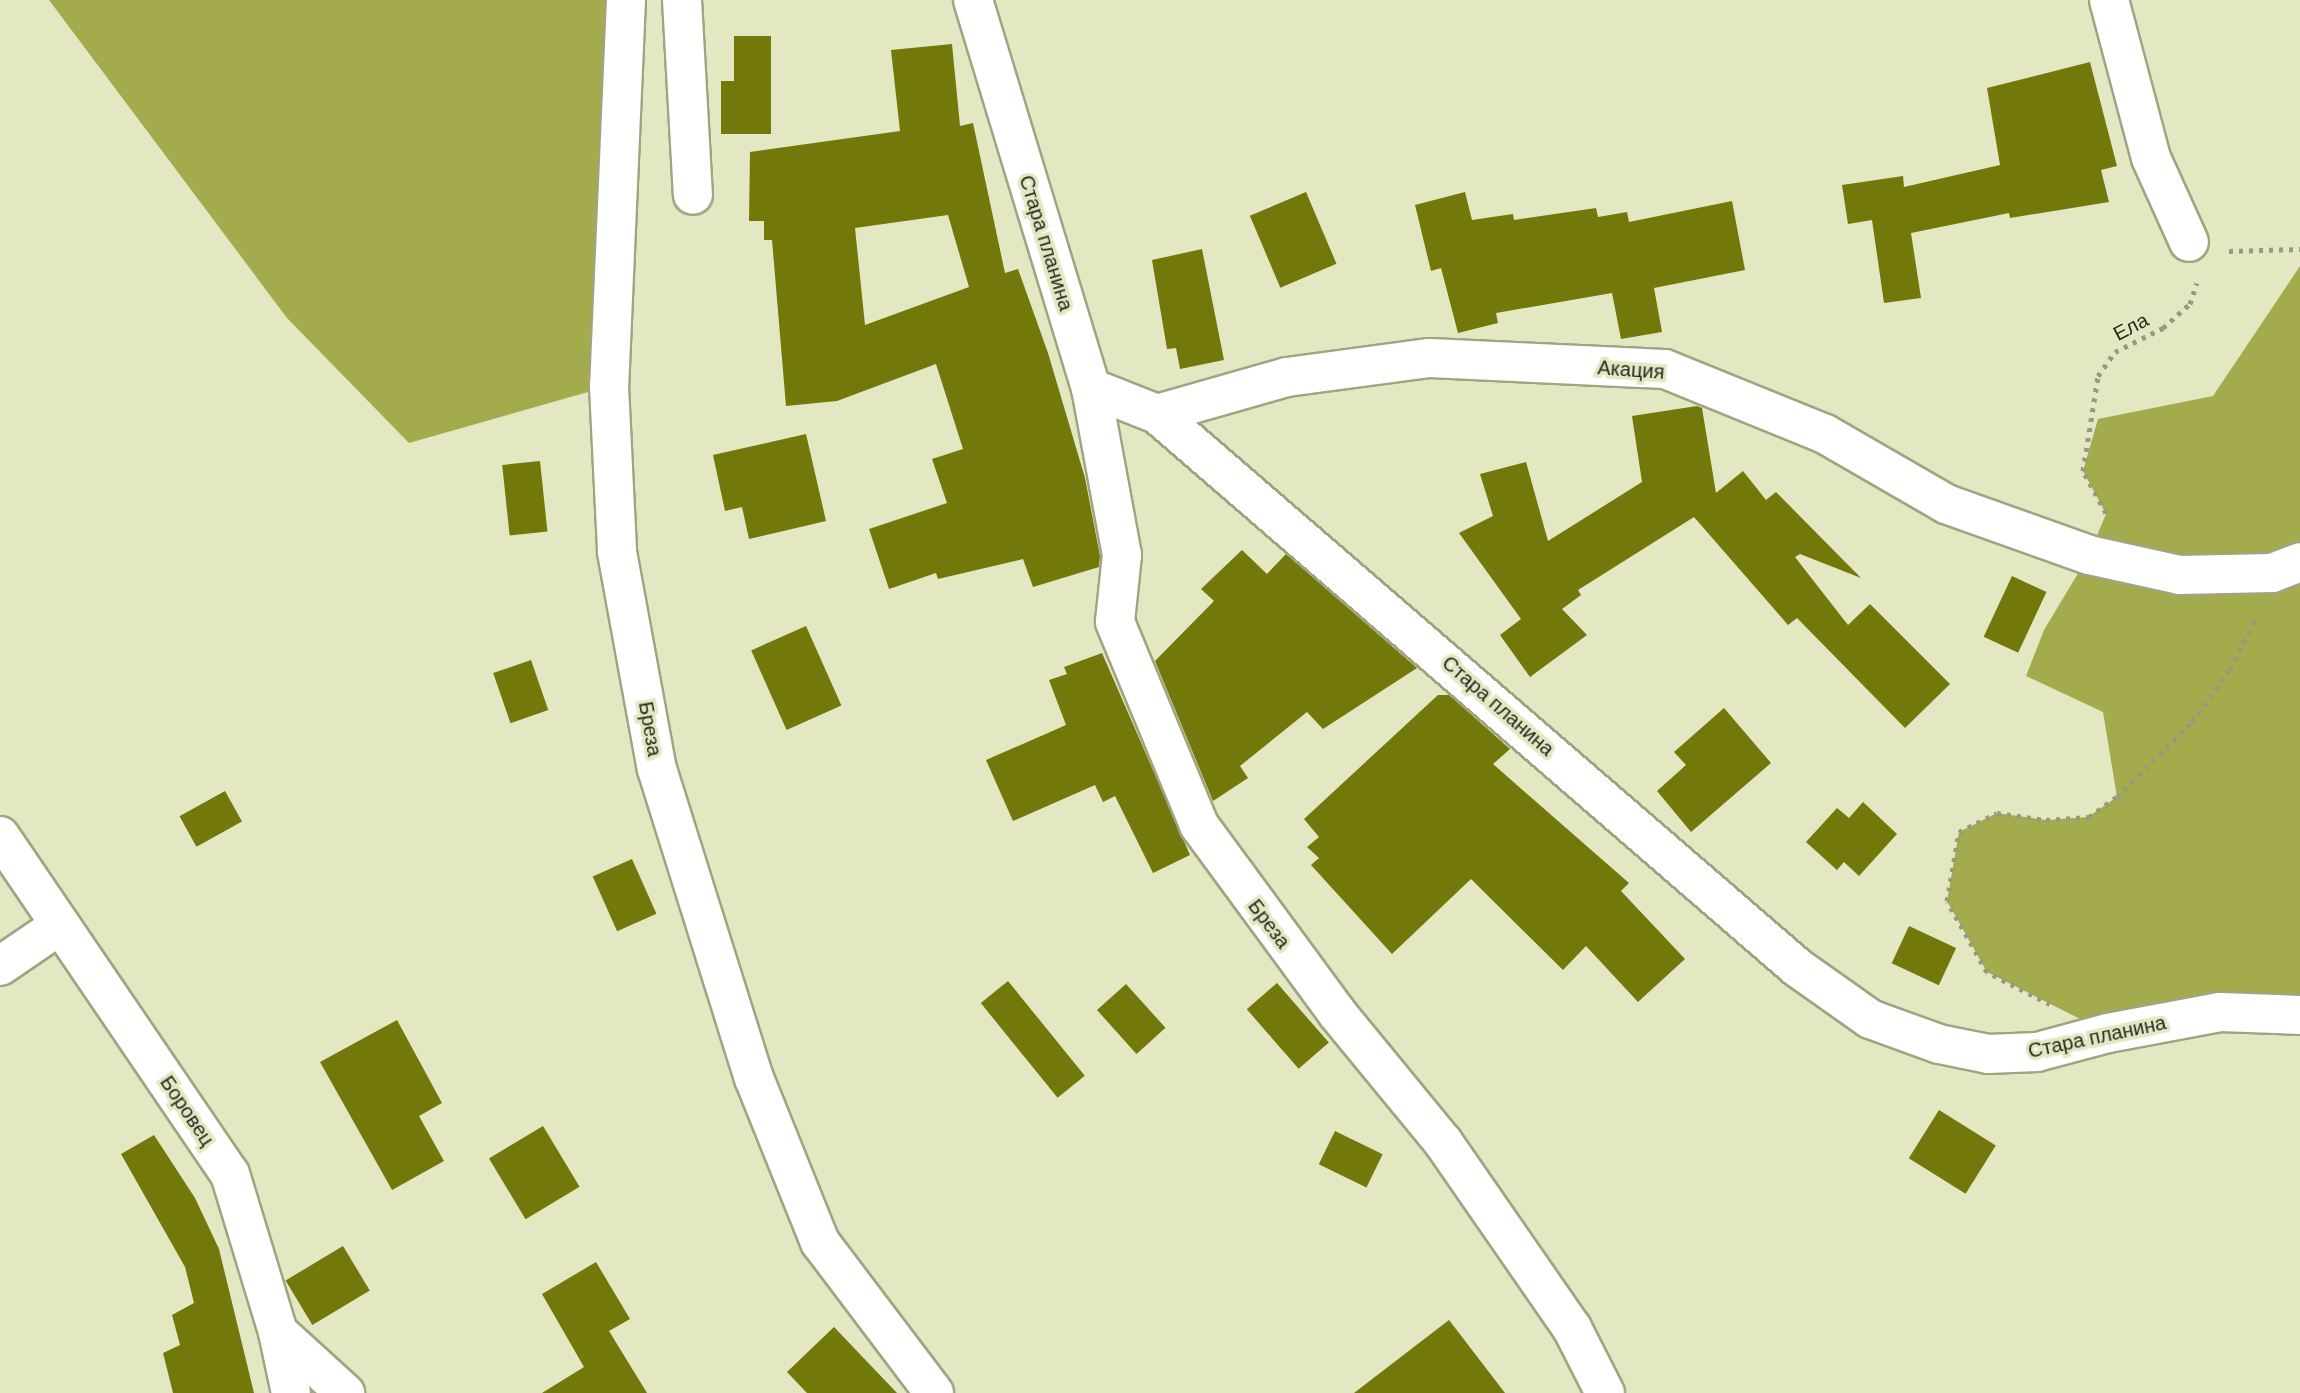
<!DOCTYPE html>
<meta charset="utf-8">
<style>
body{margin:0}
#map{position:relative;width:2300px;height:1393px;overflow:hidden;background:#e3e7c2;font-family:Arial,sans-serif}
div>[style]{position:absolute}
[style*='--x']{left:calc(var(--x)*1px);top:calc(var(--y)*1px);width:calc(var(--w)*1px);rotate:calc(var(--a)*1deg)}
.forest>*{inset:0;background:#a3ab4c}
.building>*{inset:0;background:#727809;transform-origin:0 0}
.path>*{height:5px;margin-top:-2.5px;transform-origin:0;background:repeating-linear-gradient(90deg,#979a7e 0 4px,transparent 0 10px)}
.roads{filter:drop-shadow(2px 0 #a0a481) drop-shadow(-2px 0 #a0a481) drop-shadow(0 2px #a0a481) drop-shadow(0 -2px #a0a481)}
.minor>*{height:38px;margin:-19px;padding:0 19px;transform-origin:19px;border-radius:19px;background:#fff}
span{translate:-50% -50%;white-space:nowrap;text-align:center;line-height:1.15;-webkit-text-stroke:7px #e3e7c2;paint-order:stroke}
.street-label{font-size:20px;color:#27291b}
</style>
<div id="map">
<div class="forest">
<i style="clip-path:polygon(49px 0,626px 0,609px 386px,409px 443px,287px 318px)"></i>
<i style="clip-path:polygon(2300px 266px,2300px 1015px,2108px 1033px,1987px 972px,1947px 901px,1959px 832px,1997px 813px,2046px 820px,2088px 817px,2117px 797px,2103px 712px,2026px 676px,2044px 630px,2089px 555px,2106px 514px,2083px 471px,2098px 419px,2213px 396px)"></i>
</div>
<div class="building">
<i style="clip-path:polygon(734px 36px,771px 36px,771px 134px,721px 134px,721px 81px,734px 81px)"></i>
<i style="clip-path:polygon(evenodd,952px 44px,960px 126px,973px 123px,1005px 273px,1018px 269px,1048px 353px,1085px 478px,1100px 556px,1099px 567px,1033px 587px,1023px 559px,938px 579px,936px 573px,889px 589px,869px 529px,947px 503px,932px 459px,963px 449px,936px 364px,837px 401px,786px 406px,772px 240px,764px 240px,764px 221px,749px 221px,750px 152px,900px 131px,891px 50px,952px 44px,948px 215px,969px 287px,865px 325px,855px 228px,948px 215px)"></i>
<i style="clip-path:polygon(2090px 62px,2117px 166px,2101px 170px,2109px 202px,2010px 218px,2009px 213px,1911px 233px,1921px 298px,1884px 303px,1872px 220px,1848px 224px,1842px 185px,1903px 176px,1904px 187px,2000px 165px,1987px 88px)"></i>
<i style="left:1306px;top:192px;width:78px;height:61px;rotate:67deg"></i>
<i style="clip-path:polygon(1465px 192px,1472px 220px,1513px 214px,1514px 220px,1596px 208px,1598px 217px,1627px 212px,1629px 222px,1732px 201px,1745px 270px,1654px 288px,1662px 332px,1621px 339px,1612px 293px,1496px 313px,1498px 323px,1458px 333px,1441px 268px,1431px 271px,1415px 205px)"></i>
<i style="clip-path:polygon(1202px 249px,1224px 360px,1180px 369px,1176px 348px,1167px 349px,1152px 260px)"></i>
<i style="clip-path:polygon(1697px 406px,1702px 408px,1716px 493px,1743px 471px,1766px 500px,1776px 492px,1861px 578px,1800px 554px,1795px 557px,1848px 625px,1870px 604px,1950px 684px,1905px 728px,1797px 618px,1788px 625px,1694px 517px,1578px 590px,1581px 595px,1562px 609px,1587px 635px,1530px 677px,1500px 635px,1521px 619px,1459px 533px,1493px 516px,1480px 474px,1526px 462px,1548px 541px,1642px 482px,1632px 416px)"></i>
<i style="clip-path:polygon(806px 434px,826px 521px,749px 539px,742px 507px,725px 511px,713px 455px)"></i>
<i style="left:540px;top:461px;width:71px;height:38px;rotate:84deg"></i>
<i style="clip-path:polygon(1242px 550px,1267px 574px,1286px 554px,1417px 668px,1323px 729px,1307px 712px,1240px 766px,1248px 778px,1213px 801px,1155px 661px,1214px 601px,1201px 589px)"></i>
<i style="left:2012px;top:576px;width:38px;height:67px;rotate:25deg"></i>
<i style="left:806px;top:626px;width:87px;height:60px;rotate:66deg"></i>
<i style="clip-path:polygon(1102px 653px,1190px 855px,1153px 873px,1115px 796px,1103px 802px,1095px 785px,1013px 821px,986px 760px,1066px 725px,1049px 680px,1067px 674px,1064px 667px)"></i>
<i style="left:531px;top:660px;width:53px;height:40px;rotate:71deg"></i>
<i style="clip-path:polygon(1438px 695px,1449px 695px,1510px 749px,1493px 764px,1629px 883px,1621px 891px,1685px 959px,1638px 1002px,1586px 946px,1563px 970px,1471px 879px,1392px 954px,1311px 865px,1319px 858px,1307px 847px,1319px 837px,1304px 819px)"></i>
<i style="clip-path:polygon(1724px 708px,1771px 763px,1691px 832px,1657px 791px,1686px 765px,1674px 752px)"></i>
<i style="left:225px;top:791px;width:35px;height:52px;rotate:61deg"></i>
<i style="clip-path:polygon(1863px 802px,1897px 834px,1859px 876px,1844px 862px,1837px 870px,1806px 842px,1837px 808px,1849px 818px)"></i>
<i style="left:632px;top:859px;width:60px;height:43px;rotate:66deg"></i>
<i style="left:1909px;top:926px;width:52px;height:41px;rotate:25deg"></i>
<i style="left:1008px;top:981px;width:122px;height:35px;rotate:51deg"></i>
<i style="left:1277px;top:983px;width:79px;height:40px;rotate:49deg"></i>
<i style="left:1126px;top:984px;width:59px;height:39px;rotate:48deg"></i>
<i style="clip-path:polygon(397px 1020px,442px 1103px,419px 1116px,444px 1161px,392px 1190px,320px 1062px)"></i>
<i style="left:1939px;top:1110px;width:67px;height:57px;rotate:32deg"></i>
<i style="left:543px;top:1126px;width:71px;height:63px;rotate:59deg"></i>
<i style="left:1335px;top:1131px;width:53px;height:37px;rotate:26deg"></i>
<i style="clip-path:polygon(154px 1135px,195px 1198px,219px 1249px,254px 1393px,173px 1393px,163px 1353px,180px 1345px,172px 1315px,194px 1303px,185px 1267px,121px 1154px)"></i>
<i style="left:343px;top:1246px;width:52px;height:67px;rotate:59deg"></i>
<i style="clip-path:polygon(596px 1262px,630px 1319px,609px 1331px,647px 1393px,542px 1393px,584px 1367px,542px 1294px)"></i>
<i style="clip-path:polygon(1449px 1320px,1505px 1393px,1354px 1393px)"></i>
<i style="clip-path:polygon(834px 1327px,897px 1393px,807px 1393px,787px 1372px)"></i>
</div>
<div class="path">
<i style="--x:2229;--y:251;--w:71;--a:-1.6"></i>
<i style="--x:2106;--y:513;--w:48;--a:-118.7"></i>
<i style="--x:2083;--y:471;--w:96;--a:-81"></i>
<i style="--x:2098;--y:376;--w:29;--a:-55"></i>
<i style="--x:2115;--y:352;--w:54;--a:-26.6"></i>
<i style="--x:2163;--y:328;--w:36;--a:-42"></i>
<i style="--x:2190;--y:304;--w:22;--a:-72"></i>
<i style="--x:2050;--y:1004;--w:71;--a:-153.1"></i>
<i style="--x:1987;--y:972;--w:81;--a:-119.4"></i>
<i style="--x:1947;--y:901;--w:70;--a:-80.1"></i>
<i style="--x:1959;--y:832;--w:42;--a:-26.6"></i>
<i style="--x:1997;--y:813;--w:49;--a:8.1"></i>
<i style="--x:2046;--y:820;--w:43;--a:-4"></i>
<i style="--x:2089;--y:817;--w:34;--a:-36"></i>
<i style="--x:2117;--y:797;--w:106;--a:-45"></i>
<i style="--x:2192;--y:722;--w:65;--a:-54.4"></i>
<i style="--x:2230;--y:669;--w:59;--a:-62.6"></i>
</div>
<div class="roads">
<div class="minor">
<i style="--x:626;--y:0;--w:386;--a:92.5"></i>
<i style="--x:609;--y:386;--w:166;--a:87.2"></i>
<i style="--x:617;--y:552;--w:221;--a:79.6"></i>
<i style="--x:657;--y:769;--w:324;--a:72.6"></i>
<i style="--x:754;--y:1078;--w:177;--a:68.1"></i>
<i style="--x:820;--y:1242;--w:189;--a:52.9"></i>
<i style="--x:682;--y:0;--w:195;--a:86.8"></i>
<i style="--x:973;--y:0;--w:406;--a:73.1"></i>
<i style="--x:1091;--y:388;--w:71;--a:21.5"></i>
<i style="--x:1157;--y:414;--w:847;--a:40.84"></i>
<i style="--x:1798;--y:968;--w:88;--a:35.3"></i>
<i style="--x:1870;--y:1019;--w:73;--a:19.9"></i>
<i style="--x:1939;--y:1044;--w:50;--a:11.5"></i>
<i style="--x:1988;--y:1054;--w:49;--a:-2.3"></i>
<i style="--x:2037;--y:1052;--w:73;--a:-15"></i>
<i style="--x:2108;--y:1033;--w:114;--a:-10.6"></i>
<i style="--x:2220;--y:1012;--w:80;--a:2.1"></i>
<i style="--x:2109;--y:0;--w:163;--a:75.1"></i>
<i style="--x:2151;--y:158;--w:92;--a:65.7"></i>
<i style="--x:1091;--y:388;--w:170;--a:79.5"></i>
<i style="--x:1122;--y:555;--w:67;--a:96"></i>
<i style="--x:1115;--y:622;--w:220;--a:67.5"></i>
<i style="--x:1199;--y:825;--w:233;--a:53.7"></i>
<i style="--x:1337;--y:1013;--w:167;--a:50.6"></i>
<i style="--x:1443;--y:1142;--w:226;--a:55.3"></i>
<i style="--x:1572;--y:1328;--w:73;--a:63.1"></i>
<i style="--x:1157;--y:414;--w:135;--a:-15.9"></i>
<i style="--x:1287;--y:377;--w:144;--a:-7.6"></i>
<i style="--x:1430;--y:358;--w:235;--a:2.7"></i>
<i style="--x:1665;--y:369;--w:173;--a:22.1"></i>
<i style="--x:1825;--y:434;--w:140;--a:30"></i>
<i style="--x:1946;--y:504;--w:152;--a:19.6"></i>
<i style="--x:2089;--y:555;--w:93;--a:12.4"></i>
<i style="--x:2180;--y:575;--w:92;--a:-1.2"></i>
<i style="--x:2272;--y:573;--w:30;--a:-21"></i>
<i style="--x:0;--y:836;--w:409;--a:55.8"></i>
<i style="--x:230;--y:1174;--w:165;--a:73.1"></i>
<i style="--x:278;--y:1332;--w:91;--a:42.3"></i>
<i style="--x:0;--y:966;--w:73;--a:-34.3"></i>
<i style="--x:278;--y:1332;--w:62;--a:78"></i>
</div>
</div>
<div class="street-label">
<span style="left:1046px;top:243px;rotate:73deg">Стара планина</span>
<span style="left:2131px;top:327px;rotate:-28deg">Ела</span>
<span style="left:1631px;top:370px;rotate:4deg">Акация</span>
<span style="left:1498px;top:706px;rotate:41deg">Стара планина</span>
<span style="left:650px;top:729px;rotate:80deg">Бреза</span>
<span style="left:1269px;top:924px;rotate:53deg">Бреза</span>
<span style="left:2097px;top:1037px;rotate:-12deg">Стара планина</span>
<span style="left:187px;top:1111px;rotate:56deg">Боровец</span>
</div>
</div>
